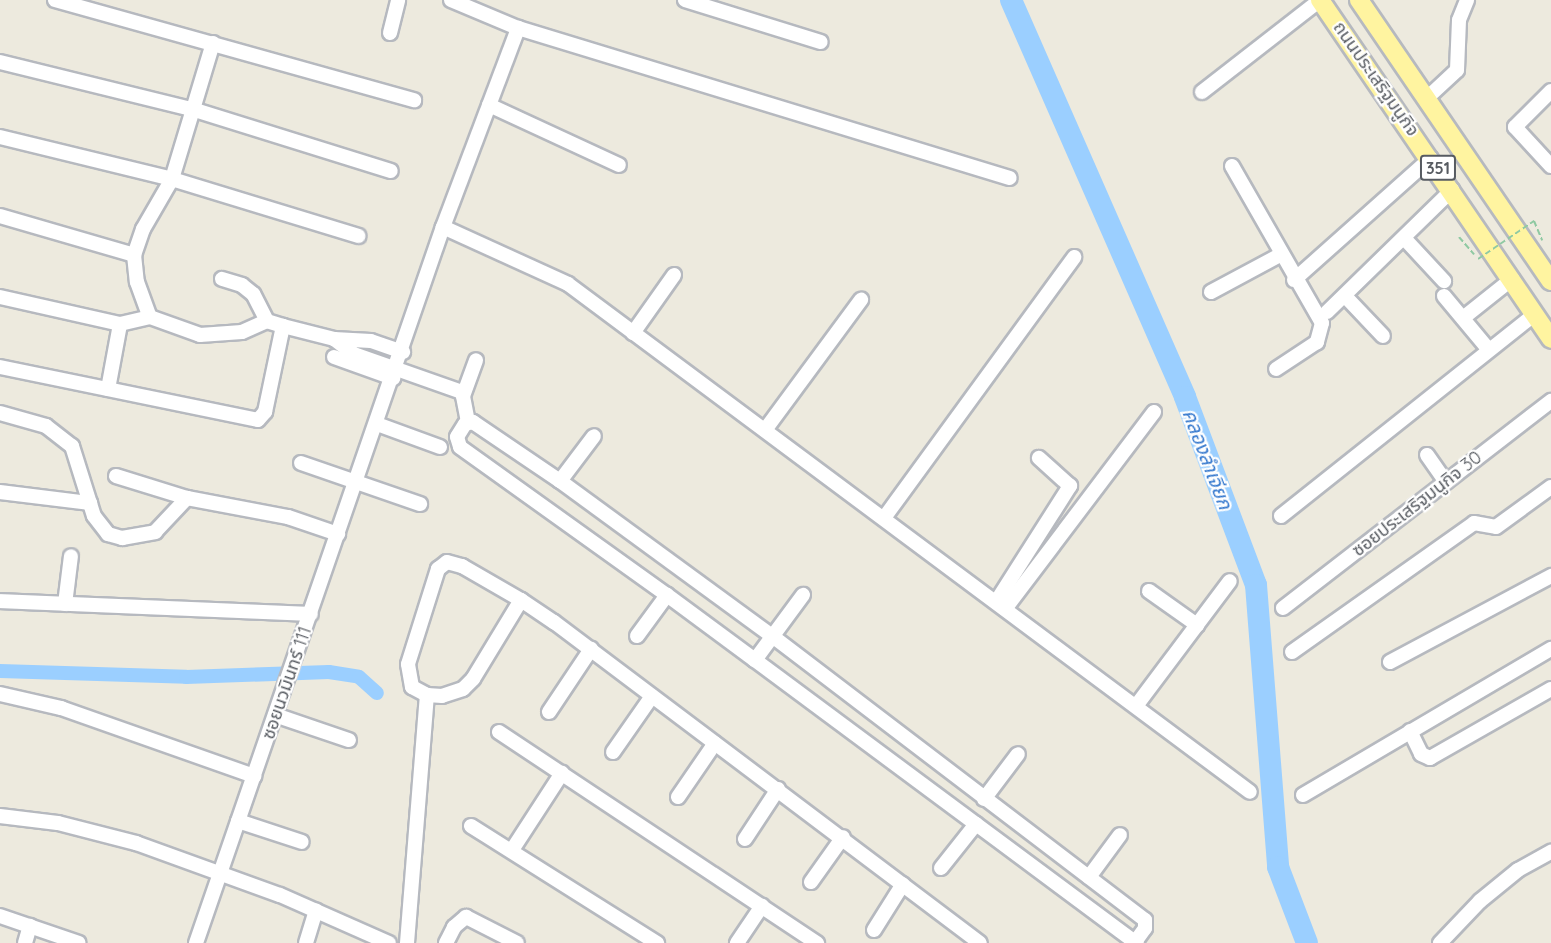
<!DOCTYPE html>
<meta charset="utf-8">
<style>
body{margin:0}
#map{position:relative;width:1551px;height:943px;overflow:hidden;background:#edeade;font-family:Quicksand,"Noto Sans Thai",sans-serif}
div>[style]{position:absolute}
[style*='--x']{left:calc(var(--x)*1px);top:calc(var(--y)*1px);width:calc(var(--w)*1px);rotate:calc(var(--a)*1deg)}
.canal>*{height:14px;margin:-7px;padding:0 7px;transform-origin:7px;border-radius:7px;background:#9bcfff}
.river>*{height:22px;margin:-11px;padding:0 11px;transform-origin:11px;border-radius:11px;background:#9bcfff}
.path>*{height:2px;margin-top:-1px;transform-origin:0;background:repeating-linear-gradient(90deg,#8fc9a2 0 6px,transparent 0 9px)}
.roads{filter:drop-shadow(2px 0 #b6b9bf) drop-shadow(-2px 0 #b6b9bf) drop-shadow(0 2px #b6b9bf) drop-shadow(0 -2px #b6b9bf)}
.minor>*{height:14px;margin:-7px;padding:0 7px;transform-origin:7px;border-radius:7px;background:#fff}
.major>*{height:18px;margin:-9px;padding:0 9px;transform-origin:9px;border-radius:9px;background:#fff4a0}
.path-bridge>*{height:2px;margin-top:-1px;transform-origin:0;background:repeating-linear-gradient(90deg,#8fc9a2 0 6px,transparent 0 9px)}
span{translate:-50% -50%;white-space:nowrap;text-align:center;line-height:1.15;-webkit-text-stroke:4.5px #fff;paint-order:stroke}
.shield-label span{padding:2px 4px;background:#fff;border:2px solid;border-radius:4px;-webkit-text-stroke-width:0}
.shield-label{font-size:16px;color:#575b61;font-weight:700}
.street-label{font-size:18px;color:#575b61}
.water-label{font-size:20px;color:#3377cd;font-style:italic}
</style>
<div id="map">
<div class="canal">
<i style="--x:0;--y:671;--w:186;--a:1.8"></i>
<i style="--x:186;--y:677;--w:143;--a:-2"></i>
<i style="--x:329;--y:672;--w:30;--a:9"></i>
<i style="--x:359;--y:677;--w:24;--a:42"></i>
</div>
<div class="river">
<i style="--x:1011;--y:0;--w:433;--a:66.3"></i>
<i style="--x:1185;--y:397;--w:201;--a:69.3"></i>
<i style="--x:1256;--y:585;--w:283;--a:85.5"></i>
<i style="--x:1278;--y:867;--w:81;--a:69.1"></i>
</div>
<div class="path">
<i style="--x:1534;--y:221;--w:21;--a:67"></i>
<i style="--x:1459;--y:237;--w:23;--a:49"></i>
</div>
<div class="roads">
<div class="minor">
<i style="--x:55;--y:0;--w:373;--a:15.6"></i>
<i style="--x:451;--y:0;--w:73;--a:22.7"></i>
<i style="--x:518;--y:28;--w:514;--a:16.96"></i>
<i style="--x:685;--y:0;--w:142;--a:17.2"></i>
<i style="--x:390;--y:33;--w:34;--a:-76"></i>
<i style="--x:213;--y:43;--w:142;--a:106.8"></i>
<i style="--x:172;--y:179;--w:58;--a:120.1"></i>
<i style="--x:143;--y:229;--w:28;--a:109"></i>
<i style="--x:134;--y:255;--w:27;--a:84"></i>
<i style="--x:137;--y:282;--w:37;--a:70"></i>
<i style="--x:150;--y:317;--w:53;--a:19.8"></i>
<i style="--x:200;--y:335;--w:42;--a:-4.1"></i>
<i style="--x:242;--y:332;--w:27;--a:-24"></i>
<i style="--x:0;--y:62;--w:201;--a:13.8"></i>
<i style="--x:195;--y:110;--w:205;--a:17.3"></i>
<i style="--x:1551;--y:91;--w:51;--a:135"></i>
<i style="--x:1515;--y:127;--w:53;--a:47.3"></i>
<i style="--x:1202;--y:92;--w:150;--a:-37.9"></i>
<i style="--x:1427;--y:98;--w:41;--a:-43"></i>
<i style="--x:1457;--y:70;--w:50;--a:-87.7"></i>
<i style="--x:1459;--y:20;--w:22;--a:-68"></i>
<i style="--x:489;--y:105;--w:143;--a:24.8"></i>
<i style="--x:0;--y:137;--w:177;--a:13.7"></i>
<i style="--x:172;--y:179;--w:195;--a:17"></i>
<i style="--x:1232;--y:166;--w:181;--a:60.2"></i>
<i style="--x:1322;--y:323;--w:20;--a:105"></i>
<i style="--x:1317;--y:342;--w:49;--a:146.6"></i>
<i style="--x:0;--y:216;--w:140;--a:16.2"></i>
<i style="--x:443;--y:227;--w:137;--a:24.5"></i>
<i style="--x:568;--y:284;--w:850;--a:36.68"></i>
<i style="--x:1404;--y:238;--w:59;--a:47.1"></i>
<i style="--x:1294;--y:280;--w:183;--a:-41.7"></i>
<i style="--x:1211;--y:292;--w:78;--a:-28.2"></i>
<i style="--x:1345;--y:296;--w:55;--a:46.5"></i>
<i style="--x:1444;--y:296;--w:70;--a:50.2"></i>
<i style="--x:0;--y:297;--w:123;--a:12.7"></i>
<i style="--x:1327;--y:312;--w:175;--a:-44.3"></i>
<i style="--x:1463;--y:318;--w:63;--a:-38.5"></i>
<i style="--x:283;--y:326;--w:53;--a:14.3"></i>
<i style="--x:334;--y:339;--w:37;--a:3"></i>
<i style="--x:371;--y:341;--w:34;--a:19"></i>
<i style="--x:633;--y:333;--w:71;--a:-54.7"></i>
<i style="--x:334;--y:339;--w:25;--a:37"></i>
<i style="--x:354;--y:354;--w:111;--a:19.4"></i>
<i style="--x:334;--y:357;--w:63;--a:19.6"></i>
<i style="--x:0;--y:367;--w:263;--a:11.6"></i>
<i style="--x:258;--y:420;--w:11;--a:-49"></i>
<i style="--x:265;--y:412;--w:88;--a:-78.2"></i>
<i style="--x:283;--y:326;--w:17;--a:-163"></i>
<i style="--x:267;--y:321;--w:30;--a:-117"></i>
<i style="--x:253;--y:294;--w:14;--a:-141"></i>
<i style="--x:242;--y:285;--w:21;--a:-163"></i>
<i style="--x:108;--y:389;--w:66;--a:-79.5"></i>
<i style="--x:120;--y:324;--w:31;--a:-13"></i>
<i style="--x:0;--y:413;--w:48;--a:15.8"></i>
<i style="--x:46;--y:426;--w:33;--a:38"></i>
<i style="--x:72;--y:446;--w:73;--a:72.6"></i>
<i style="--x:94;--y:516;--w:23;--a:52"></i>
<i style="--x:108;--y:534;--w:15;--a:16"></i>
<i style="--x:122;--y:538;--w:34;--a:-10"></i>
<i style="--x:155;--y:532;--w:47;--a:-46.7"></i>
<i style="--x:468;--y:422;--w:26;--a:-101"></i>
<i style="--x:463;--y:396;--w:38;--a:-70"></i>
<i style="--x:377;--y:424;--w:67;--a:20.1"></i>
<i style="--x:765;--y:430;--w:162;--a:-53.6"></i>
<i style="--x:1427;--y:455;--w:33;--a:55"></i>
<i style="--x:301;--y:463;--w:126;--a:19"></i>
<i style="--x:116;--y:476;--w:74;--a:17.2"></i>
<i style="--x:187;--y:498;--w:103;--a:10.7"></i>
<i style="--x:288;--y:517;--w:53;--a:18.8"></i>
<i style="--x:560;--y:481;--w:56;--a:-52.9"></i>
<i style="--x:0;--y:492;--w:91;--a:7"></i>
<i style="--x:1281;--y:516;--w:325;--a:-38.5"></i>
<i style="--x:884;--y:518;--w:323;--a:-53.9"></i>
<i style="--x:1149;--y:591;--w:59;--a:35.3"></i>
<i style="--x:521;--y:600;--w:92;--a:121.3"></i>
<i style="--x:473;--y:679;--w:14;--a:135"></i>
<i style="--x:463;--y:689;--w:22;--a:162"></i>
<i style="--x:442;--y:696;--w:15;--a:-176"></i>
<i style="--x:427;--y:695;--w:17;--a:-152"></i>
<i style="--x:412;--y:687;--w:23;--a:-100"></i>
<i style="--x:408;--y:664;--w:100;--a:-72.5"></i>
<i style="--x:438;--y:569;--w:11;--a:-38"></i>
<i style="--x:447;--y:562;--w:16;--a:15"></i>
<i style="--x:462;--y:566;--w:68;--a:30"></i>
<i style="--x:521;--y:600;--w:40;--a:34"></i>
<i style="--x:554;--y:622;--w:533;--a:37"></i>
<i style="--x:0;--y:601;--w:311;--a:2.4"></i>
<i style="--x:996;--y:602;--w:138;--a:-57.5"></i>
<i style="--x:1070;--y:486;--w:42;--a:-137.9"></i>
<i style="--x:65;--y:604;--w:48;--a:-82.9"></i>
<i style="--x:1283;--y:608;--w:339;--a:-37.7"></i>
<i style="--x:1005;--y:609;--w:247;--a:-52.9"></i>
<i style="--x:637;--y:636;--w:51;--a:-53.8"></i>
<i style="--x:1292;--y:652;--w:223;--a:-35.3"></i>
<i style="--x:1474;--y:523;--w:22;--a:10"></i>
<i style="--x:1496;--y:527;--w:68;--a:-36"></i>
<i style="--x:755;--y:660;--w:81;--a:-53.6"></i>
<i style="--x:1390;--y:662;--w:183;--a:-28.1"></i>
<i style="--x:0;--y:694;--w:63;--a:12.9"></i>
<i style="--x:61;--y:708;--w:205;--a:19.4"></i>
<i style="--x:1136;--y:706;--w:156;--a:-53.1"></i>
<i style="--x:549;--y:712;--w:76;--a:-56.3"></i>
<i style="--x:275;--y:715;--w:78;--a:18.7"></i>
<i style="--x:1410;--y:731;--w:25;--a:64"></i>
<i style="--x:1421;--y:754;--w:10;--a:24"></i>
<i style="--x:1430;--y:758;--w:139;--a:-29.7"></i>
<i style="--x:499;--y:732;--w:382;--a:33.6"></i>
<i style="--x:613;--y:752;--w:68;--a:-55.1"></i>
<i style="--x:1303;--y:795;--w:288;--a:-30.5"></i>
<i style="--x:678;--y:797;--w:65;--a:-55.6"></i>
<i style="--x:984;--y:799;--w:56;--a:-52.9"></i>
<i style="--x:0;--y:816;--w:58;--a:6.9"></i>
<i style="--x:58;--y:823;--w:81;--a:14.4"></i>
<i style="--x:136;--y:843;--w:153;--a:19.9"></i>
<i style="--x:280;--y:895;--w:119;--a:23.8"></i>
<i style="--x:238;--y:821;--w:67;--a:18.2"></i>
<i style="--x:471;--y:826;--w:220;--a:32.2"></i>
<i style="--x:745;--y:839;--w:60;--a:-56.6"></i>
<i style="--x:512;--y:850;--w:92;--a:-57"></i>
<i style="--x:941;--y:868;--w:56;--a:-51.5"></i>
<i style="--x:1089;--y:877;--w:52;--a:-53.6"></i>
<i style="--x:811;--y:882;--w:55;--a:-54.6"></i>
<i style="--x:0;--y:916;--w:83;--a:18.9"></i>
<i style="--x:874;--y:930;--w:54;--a:-57.8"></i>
<i style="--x:1135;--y:942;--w:17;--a:-54"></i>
<i style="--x:1145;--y:928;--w:8;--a:-90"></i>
<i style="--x:1145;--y:920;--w:469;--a:-142.7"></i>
<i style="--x:772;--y:636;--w:263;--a:-143.8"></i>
<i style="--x:560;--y:481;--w:105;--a:-145.9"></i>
<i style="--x:473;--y:422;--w:8;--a:166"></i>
<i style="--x:465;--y:424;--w:15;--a:122"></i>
<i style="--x:457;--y:437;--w:10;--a:73"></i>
<i style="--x:460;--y:447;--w:254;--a:35.6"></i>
<i style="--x:667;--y:595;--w:109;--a:36.5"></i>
<i style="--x:755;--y:660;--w:275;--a:36.6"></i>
<i style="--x:976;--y:824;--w:198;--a:36.6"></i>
<i style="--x:1135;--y:942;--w:2;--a:27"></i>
<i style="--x:25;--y:943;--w:18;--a:-74"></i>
<i style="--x:196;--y:943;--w:757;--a:-70.97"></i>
<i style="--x:443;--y:227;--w:213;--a:-69.3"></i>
<i style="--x:306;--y:943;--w:34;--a:-73"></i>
<i style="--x:407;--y:943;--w:249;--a:-85.4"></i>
<i style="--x:446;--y:943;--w:18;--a:-63"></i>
<i style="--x:454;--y:927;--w:16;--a:-40"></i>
<i style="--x:466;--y:917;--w:57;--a:27"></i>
<i style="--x:737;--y:943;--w:45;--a:-56"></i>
<i style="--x:1440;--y:943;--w:58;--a:-46.4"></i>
<i style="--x:1480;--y:901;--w:49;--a:-39.2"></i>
<i style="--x:1518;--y:870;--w:38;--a:-29"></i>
</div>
<div class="major">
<i style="--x:1320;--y:0;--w:410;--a:55.7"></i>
<i style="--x:1359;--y:0;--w:340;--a:55.7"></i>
</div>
</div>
<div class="path-bridge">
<i style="--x:1478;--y:259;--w:68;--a:-34.2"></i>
</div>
<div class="shield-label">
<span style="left:1438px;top:168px">351</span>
</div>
<div class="street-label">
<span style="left:1376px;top:79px;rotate:55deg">ถนนประเสริฐมนูกิจ</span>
<span style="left:1417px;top:504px;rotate:-38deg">ซอยประเสริฐมนูกิจ 30</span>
<span style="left:287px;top:683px;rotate:-71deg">ซอยนวมินทร์ 111</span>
</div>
<div class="water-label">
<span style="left:1208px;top:459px;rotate:69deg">คลองลำเจียก</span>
</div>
</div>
